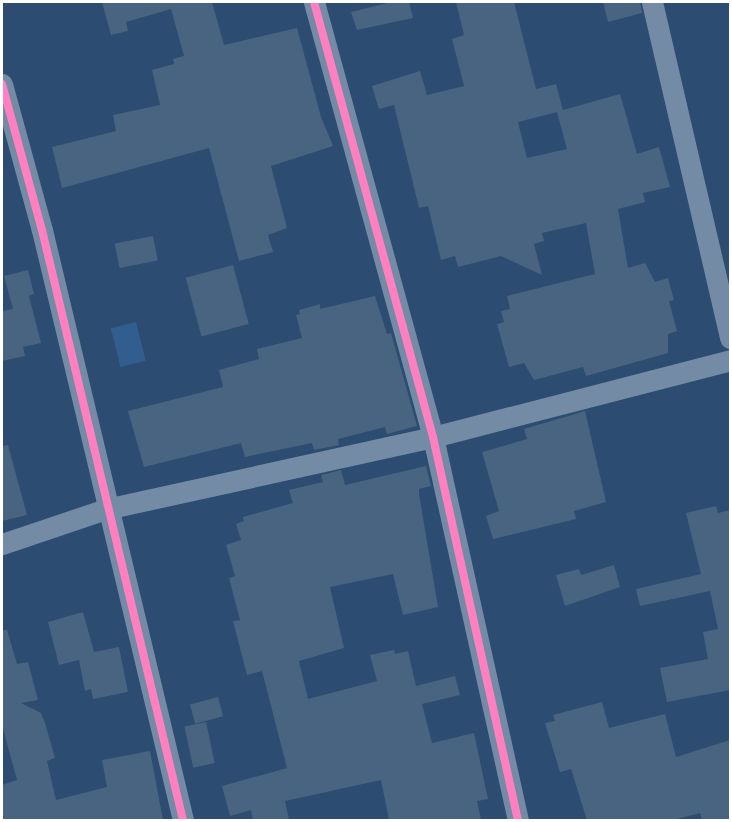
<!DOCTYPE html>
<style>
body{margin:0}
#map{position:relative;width:732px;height:822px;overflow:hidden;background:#2c4c71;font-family:"DM Sans",sans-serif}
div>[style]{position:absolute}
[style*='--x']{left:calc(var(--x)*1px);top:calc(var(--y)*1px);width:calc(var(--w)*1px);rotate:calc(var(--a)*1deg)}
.water>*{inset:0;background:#325e8f;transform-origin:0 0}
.building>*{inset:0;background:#496481;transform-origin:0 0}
.street>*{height:21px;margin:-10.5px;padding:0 10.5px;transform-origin:10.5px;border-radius:10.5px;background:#738ba5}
.cycleway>*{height:8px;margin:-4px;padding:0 4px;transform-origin:4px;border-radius:4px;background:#ff80c0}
span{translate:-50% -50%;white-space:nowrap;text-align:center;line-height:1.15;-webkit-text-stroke:4.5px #0f4b8e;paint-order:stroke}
.frame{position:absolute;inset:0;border:3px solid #fff;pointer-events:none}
</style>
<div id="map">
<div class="water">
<i style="left:136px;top:322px;width:40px;height:26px;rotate:76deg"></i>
</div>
<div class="building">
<i style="clip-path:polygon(102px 2px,212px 2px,224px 45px,297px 28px,321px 117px,333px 146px,271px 166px,287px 228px,268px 235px,273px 252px,239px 261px,209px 148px,62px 188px,52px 147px,116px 131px,113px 115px,160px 105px,152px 70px,174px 64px,173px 59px,184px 56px,171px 9px,126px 22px,128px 31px,111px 35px)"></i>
<i style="clip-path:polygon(391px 2px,409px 2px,413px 18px,357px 30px,351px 12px)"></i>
<i style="clip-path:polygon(evenodd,456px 2px,514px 2px,536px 89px,556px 84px,563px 110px,620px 94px,637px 154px,659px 147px,670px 187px,643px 193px,645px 202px,618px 209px,628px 268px,645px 263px,655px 282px,668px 278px,674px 300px,669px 301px,677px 331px,668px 334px,668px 353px,586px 376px,583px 367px,534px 380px,524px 363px,509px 367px,497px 324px,504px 322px,501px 311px,510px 309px,507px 296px,595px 274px,586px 223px,542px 233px,544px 241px,534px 244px,542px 275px,501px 256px,458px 267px,455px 256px,441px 260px,428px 206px,419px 208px,394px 105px,379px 109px,372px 86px,420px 71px,427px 95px,464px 86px,452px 39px,464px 35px,456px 2px,557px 112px,567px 149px,527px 158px,518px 122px,557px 112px)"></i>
<i style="clip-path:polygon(603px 2px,640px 2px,642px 13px,608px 22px)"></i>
<i style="left:153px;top:236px;width:25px;height:39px;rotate:79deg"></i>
<i style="left:233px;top:265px;width:61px;height:49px;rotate:75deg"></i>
<i style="clip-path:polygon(28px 270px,34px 294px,29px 296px,41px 343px,23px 347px,25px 356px,2px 361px,2px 311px,13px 309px,4px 276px)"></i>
<i style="clip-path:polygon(375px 296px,387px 334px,391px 333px,417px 426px,387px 434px,385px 427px,338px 439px,339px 445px,314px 450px,312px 443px,245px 457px,241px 443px,144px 467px,128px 411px,223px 387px,219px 370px,259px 359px,257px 349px,302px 338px,296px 315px,300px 314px,299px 310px,320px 304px,320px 309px)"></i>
<i style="clip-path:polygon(585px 411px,606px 502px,574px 511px,576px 519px,493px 539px,486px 516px,499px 511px,482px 452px,527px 439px,524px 429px)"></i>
<i style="clip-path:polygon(8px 445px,27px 515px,2px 521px,2px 446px)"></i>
<i style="clip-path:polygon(426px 466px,431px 486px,419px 489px,419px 494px,438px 607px,403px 615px,393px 574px,330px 587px,344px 648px,299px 661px,308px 699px,377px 681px,370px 655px,394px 650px,395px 654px,408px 651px,416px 686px,455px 676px,460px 695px,422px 704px,432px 743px,474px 733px,488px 799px,477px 801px,481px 820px,389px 820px,381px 780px,285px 801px,289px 820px,253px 820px,251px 810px,230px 816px,222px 786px,287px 768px,262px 671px,247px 675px,233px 621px,240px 620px,229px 578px,235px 576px,226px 545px,241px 540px,236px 524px,244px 521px,243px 517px,293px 503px,289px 490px,323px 482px,321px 475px,341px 470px,345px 485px)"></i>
<i style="clip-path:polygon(716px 506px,718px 513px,730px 510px,730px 690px,667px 702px,660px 668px,708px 659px,703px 632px,718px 629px,710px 591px,640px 606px,636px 589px,701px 574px,686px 513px)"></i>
<i style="clip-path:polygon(614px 565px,620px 587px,565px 606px,556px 575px,579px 569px,581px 575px)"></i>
<i style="clip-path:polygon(83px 612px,94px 652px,119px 647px,128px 692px,93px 699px,91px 689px,85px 691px,79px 660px,59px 665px,48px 622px)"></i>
<i style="clip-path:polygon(2px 630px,7px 630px,17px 664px,28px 662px,38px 700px,21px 703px,41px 713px,45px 723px,55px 758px,47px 761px,56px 800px,107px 787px,102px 760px,150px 751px,163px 820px,2px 820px,2px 785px,17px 780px,2px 725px)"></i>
<i style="left:218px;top:697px;width:20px;height:29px;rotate:75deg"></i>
<i style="clip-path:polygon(602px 702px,609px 728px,665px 714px,676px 757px,730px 740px,730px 820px,702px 820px,700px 813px,673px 820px,587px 820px,571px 769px,560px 772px,545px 723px,555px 721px,553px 715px)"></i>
<i style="left:206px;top:722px;width:42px;height:22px;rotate:78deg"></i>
</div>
<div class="street">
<i style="--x:314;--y:2;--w:451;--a:74.7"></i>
<i style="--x:433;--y:437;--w:392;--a:77.5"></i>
<i style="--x:652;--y:2;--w:345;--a:76.9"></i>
<i style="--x:2;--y:84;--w:151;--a:74.7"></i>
<i style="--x:42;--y:230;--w:607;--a:76.56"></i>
<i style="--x:2;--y:544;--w:110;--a:-18.6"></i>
<i style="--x:106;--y:509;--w:335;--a:-12.4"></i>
<i style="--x:433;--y:437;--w:307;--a:-14.5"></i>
</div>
<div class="cycleway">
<i style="--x:314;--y:2;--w:451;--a:74.7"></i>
<i style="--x:433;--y:437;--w:392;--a:77.5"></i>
<i style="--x:2;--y:84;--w:151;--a:74.7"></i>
<i style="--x:42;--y:230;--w:607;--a:76.56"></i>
</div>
<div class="frame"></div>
</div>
